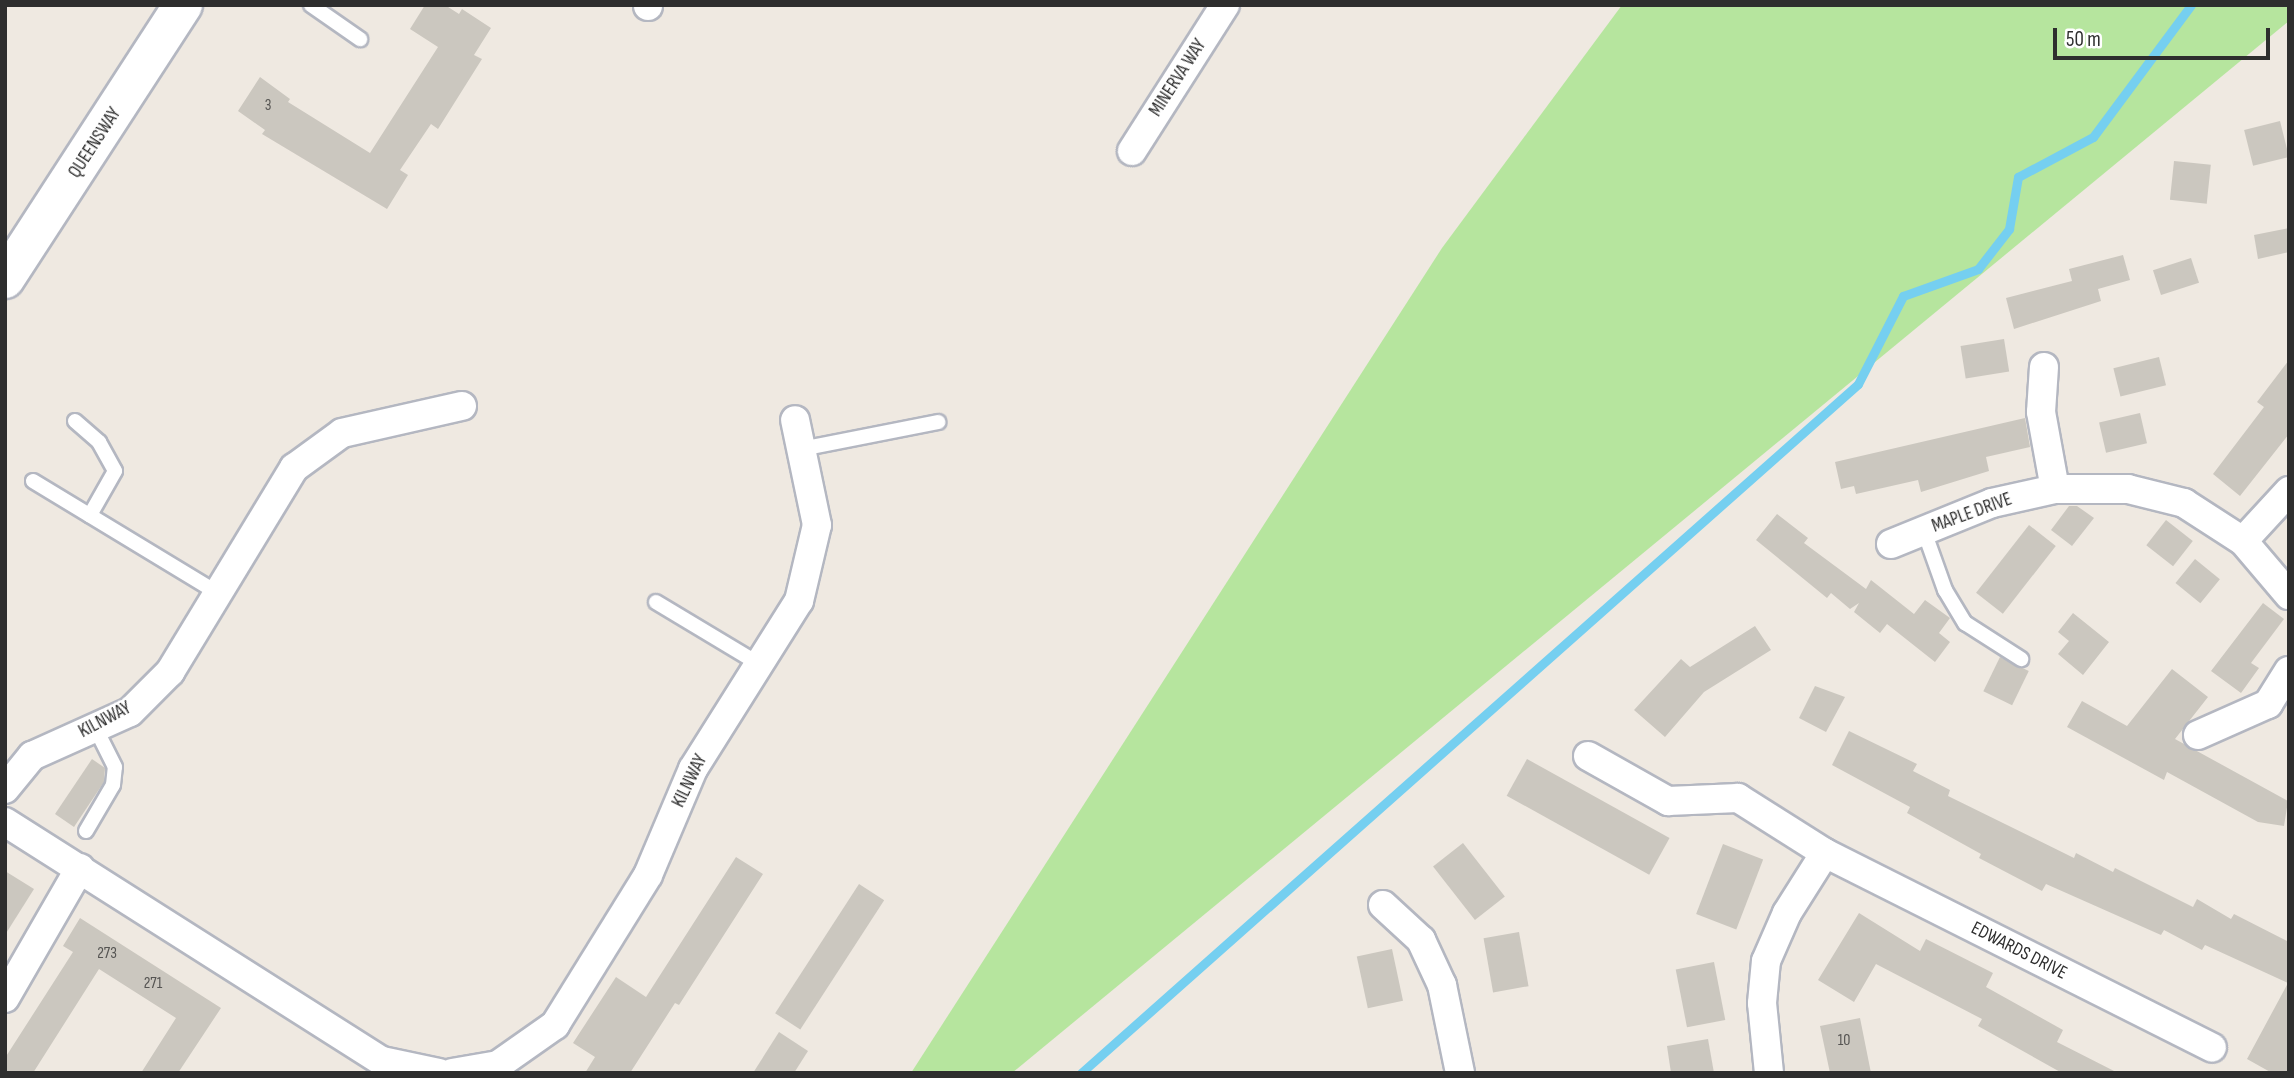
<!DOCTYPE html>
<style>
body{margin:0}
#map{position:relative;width:2294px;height:1078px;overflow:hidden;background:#efe9e1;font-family:"Sofia Sans Condensed",sans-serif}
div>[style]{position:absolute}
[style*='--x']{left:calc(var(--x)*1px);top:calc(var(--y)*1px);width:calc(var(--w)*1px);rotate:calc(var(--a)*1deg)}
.green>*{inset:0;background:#b6e59e}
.stream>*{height:9px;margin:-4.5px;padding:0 4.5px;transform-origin:4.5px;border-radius:4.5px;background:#75cff0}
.building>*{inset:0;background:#cbc7bf;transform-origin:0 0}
.roads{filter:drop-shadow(2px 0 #b4b7c1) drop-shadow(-2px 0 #b4b7c1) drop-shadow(0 2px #b4b7c1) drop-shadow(0 -2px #b4b7c1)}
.lane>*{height:14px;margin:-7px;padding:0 7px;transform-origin:7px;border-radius:7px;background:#fff}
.street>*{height:28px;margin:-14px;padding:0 14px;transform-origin:14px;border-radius:14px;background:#fff}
.secondary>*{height:38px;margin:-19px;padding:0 19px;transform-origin:19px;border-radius:19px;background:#fff}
span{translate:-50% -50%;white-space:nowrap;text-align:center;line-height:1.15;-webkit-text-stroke:5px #fff;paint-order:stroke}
.number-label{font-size:16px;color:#555452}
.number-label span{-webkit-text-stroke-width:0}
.street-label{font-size:19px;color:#2e2e2e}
.frame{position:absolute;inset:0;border:7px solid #2e2e2e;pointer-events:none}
.scale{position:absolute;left:2053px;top:28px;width:217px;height:32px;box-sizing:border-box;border:4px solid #2e2e2e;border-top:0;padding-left:9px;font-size:21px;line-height:24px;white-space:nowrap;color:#2e2e2e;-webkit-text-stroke:5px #fff;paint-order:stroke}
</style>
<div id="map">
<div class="green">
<i style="clip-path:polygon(1622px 5px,2289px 5px,2289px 21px,1012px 1073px,911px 1073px,1442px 248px)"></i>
</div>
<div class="stream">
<i style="--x:1081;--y:1073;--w:1038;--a:-41.56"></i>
<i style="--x:1858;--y:384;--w:99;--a:-62.9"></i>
<i style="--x:1903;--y:296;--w:80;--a:-19.8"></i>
<i style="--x:1978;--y:269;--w:51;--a:-52.2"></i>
<i style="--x:2009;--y:229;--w:53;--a:-80.2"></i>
<i style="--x:2018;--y:177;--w:85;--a:-28.1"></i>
<i style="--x:2093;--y:137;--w:164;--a:-53.4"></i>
</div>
<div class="building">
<i style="clip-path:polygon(425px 5px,445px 5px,459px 14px,462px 9px,491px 28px,474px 55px,482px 59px,438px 129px,431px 124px,400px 170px,408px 175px,387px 209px,262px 134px,265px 130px,238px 111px,260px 77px,290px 99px,288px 102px,370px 153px,438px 47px,410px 29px)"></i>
<i style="left:2280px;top:121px;width:37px;height:37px;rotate:76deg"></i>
<i style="left:2174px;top:161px;width:37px;height:39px;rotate:6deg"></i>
<i style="clip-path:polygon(2289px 228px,2289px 252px,2258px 259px,2254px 235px)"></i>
<i style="clip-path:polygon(2123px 255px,2130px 280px,2098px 289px,2101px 301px,2014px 329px,2006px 298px,2072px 281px,2069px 269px)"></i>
<i style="left:2191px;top:258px;width:26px;height:40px;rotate:72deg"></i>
<i style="left:2004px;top:339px;width:33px;height:44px;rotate:81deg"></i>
<i style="left:2159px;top:357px;width:29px;height:47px;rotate:76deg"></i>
<i style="clip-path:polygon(2289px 360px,2289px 434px,2240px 496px,2213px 474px,2264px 407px,2257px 402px)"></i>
<i style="left:2140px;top:413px;width:31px;height:42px;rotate:77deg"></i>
<i style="clip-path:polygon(2025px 418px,2030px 447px,1986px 457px,1989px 471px,1921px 492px,1918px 480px,1856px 494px,1854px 486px,1841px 489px,1835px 462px)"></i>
<i style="clip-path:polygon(2069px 506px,2077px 506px,2094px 518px,2072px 546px,2051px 530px)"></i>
<i style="clip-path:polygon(1777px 514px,1808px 538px,1804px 543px,1866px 589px,1871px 580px,1914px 614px,1925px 600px,1950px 618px,1939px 633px,1950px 642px,1935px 662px,1887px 624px,1880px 633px,1854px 612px,1859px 603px,1850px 609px,1831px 593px,1827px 598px,1756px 540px)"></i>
<i style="left:2166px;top:520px;width:34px;height:32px;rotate:38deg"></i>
<i style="left:2029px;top:525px;width:34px;height:86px;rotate:38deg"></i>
<i style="left:2195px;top:559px;width:32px;height:31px;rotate:39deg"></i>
<i style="clip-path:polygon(2263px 603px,2284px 619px,2251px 663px,2259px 668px,2241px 693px,2211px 671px)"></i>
<i style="clip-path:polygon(2073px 613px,2109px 642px,2083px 675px,2058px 654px,2069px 641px,2058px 632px)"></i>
<i style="clip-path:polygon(1755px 626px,1771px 650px,1704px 692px,1665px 737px,1634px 710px,1681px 659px,1690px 667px)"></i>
<i style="left:2000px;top:657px;width:32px;height:38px;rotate:26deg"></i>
<i style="clip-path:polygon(2172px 669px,2208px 697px,2175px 739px,2288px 801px,2284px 826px,2258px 822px,2167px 772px,2164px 780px,2067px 727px,2082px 701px,2127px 726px)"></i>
<i style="clip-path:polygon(1815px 686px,1845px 697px,1826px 732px,1799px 718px)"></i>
<i style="clip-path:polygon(1849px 731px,1917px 764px,1913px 771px,1950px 790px,1948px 796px,2074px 858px,2076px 853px,2113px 872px,2115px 868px,2193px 907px,2197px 899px,2231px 919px,2234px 914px,2289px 942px,2289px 1073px,2272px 1073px,2247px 1059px,2288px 983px,2205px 945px,2202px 950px,2164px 930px,2161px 935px,2046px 884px,2042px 891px,1979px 858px,1981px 854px,1907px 813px,1910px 807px,1832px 765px)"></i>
<i style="clip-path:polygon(92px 759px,105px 768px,104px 782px,74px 827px,55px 814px)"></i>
<i style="left:1527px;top:759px;width:163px;height:42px;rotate:29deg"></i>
<i style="left:1463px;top:843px;width:68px;height:38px;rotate:52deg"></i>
<i style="left:1723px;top:844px;width:43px;height:75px;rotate:21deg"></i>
<i style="clip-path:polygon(736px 857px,763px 874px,679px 1005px,675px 1003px,630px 1073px,585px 1073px,595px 1057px,573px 1043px,616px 977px,646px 997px)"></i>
<i style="clip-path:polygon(5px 871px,34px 889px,5px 935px)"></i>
<i style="left:859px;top:884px;width:30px;height:154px;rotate:33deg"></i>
<i style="clip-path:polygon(1859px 913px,1920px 951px,1926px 939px,1993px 973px,1986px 987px,2063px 1030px,2057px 1042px,2118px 1073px,2062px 1073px,1978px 1026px,1982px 1019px,1876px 964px,1854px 1002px,1818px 980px)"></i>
<i style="clip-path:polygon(80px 918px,221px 1008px,178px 1073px,141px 1073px,176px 1018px,99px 969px,33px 1073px,5px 1073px,5px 1058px,73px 952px,63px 946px)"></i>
<i style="left:1519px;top:932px;width:55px;height:36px;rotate:80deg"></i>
<i style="left:1392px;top:949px;width:53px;height:36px;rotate:78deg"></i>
<i style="left:1714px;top:962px;width:59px;height:39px;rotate:79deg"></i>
<i style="clip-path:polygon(1860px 1018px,1871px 1073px,1830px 1073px,1820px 1026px)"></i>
<i style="clip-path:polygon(779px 1032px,808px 1051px,794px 1073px,753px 1073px)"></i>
<i style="clip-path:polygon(1708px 1039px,1714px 1073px,1671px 1073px,1667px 1046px)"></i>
</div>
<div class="roads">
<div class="lane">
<i style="--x:311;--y:5;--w:60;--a:34.8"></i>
<i style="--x:75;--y:421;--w:32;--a:41"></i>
<i style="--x:99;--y:442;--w:33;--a:61"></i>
<i style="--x:115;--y:471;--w:51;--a:119.6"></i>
<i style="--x:801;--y:449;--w:140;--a:-11.1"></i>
<i style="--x:33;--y:481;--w:216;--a:31.2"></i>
<i style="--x:1924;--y:531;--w:63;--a:70.4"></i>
<i style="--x:1945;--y:590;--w:39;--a:59"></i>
<i style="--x:1965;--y:623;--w:67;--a:32.7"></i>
<i style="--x:656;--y:602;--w:120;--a:31"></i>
<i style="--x:86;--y:831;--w:53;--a:-59.6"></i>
<i style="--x:113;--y:785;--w:18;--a:-84"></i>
<i style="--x:115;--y:767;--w:45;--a:-116.6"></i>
</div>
<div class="street">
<i style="--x:648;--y:5;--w:1;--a:90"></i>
<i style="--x:1132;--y:151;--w:173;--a:-57.5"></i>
<i style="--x:2044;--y:367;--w:45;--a:93.8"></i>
<i style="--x:2041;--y:412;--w:78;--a:79.7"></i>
<i style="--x:2243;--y:541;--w:68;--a:-47.4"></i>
<i style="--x:1891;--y:544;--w:109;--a:-22.1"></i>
<i style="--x:1992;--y:503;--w:65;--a:-12.5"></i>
<i style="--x:2055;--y:489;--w:73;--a:0"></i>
<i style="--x:2128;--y:489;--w:58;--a:14"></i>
<i style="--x:2184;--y:503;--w:70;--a:32.8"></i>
<i style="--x:2243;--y:541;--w:71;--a:49.6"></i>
<i style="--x:2198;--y:735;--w:77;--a:-23.9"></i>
<i style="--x:2268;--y:704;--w:39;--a:-58"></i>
<i style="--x:1588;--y:756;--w:92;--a:29.4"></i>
<i style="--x:1668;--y:801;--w:70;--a:-2.5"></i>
<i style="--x:1738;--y:798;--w:103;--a:32.3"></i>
<i style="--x:1825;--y:853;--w:433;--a:26.7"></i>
<i style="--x:5;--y:789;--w:43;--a:-50.7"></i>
<i style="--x:32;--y:756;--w:107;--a:-24.2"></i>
<i style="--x:130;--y:712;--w:57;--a:-45"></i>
<i style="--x:170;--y:672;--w:239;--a:-58.7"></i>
<i style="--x:294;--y:468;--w:59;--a:-36.1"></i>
<i style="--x:342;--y:433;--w:123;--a:-12.7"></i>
<i style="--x:5;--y:822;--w:446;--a:32.4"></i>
<i style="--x:382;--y:1061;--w:58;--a:11.9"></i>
<i style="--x:1383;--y:905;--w:52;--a:42.6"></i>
<i style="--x:1421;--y:940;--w:50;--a:65"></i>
<i style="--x:1442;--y:985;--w:90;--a:78.4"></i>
<i style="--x:5;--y:998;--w:150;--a:-60"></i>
<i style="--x:452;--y:1073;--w:47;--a:-9.9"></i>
<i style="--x:498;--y:1065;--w:70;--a:-35.1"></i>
<i style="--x:555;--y:1025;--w:176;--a:-58.2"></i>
<i style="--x:648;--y:875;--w:115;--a:-67"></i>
<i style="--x:693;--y:769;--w:199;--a:-57.8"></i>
<i style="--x:799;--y:601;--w:78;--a:-76.7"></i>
<i style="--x:817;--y:525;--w:107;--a:-101.8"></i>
<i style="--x:1769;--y:1073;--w:70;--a:-95.7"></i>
<i style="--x:1762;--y:1003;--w:42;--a:-84.6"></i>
<i style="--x:1766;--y:961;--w:52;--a:-66.4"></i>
<i style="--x:1787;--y:913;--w:71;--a:-57.7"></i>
</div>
<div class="secondary">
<i style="--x:5;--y:279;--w:327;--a:-57"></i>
</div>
</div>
<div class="number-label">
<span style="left:268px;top:106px">3</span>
<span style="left:107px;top:954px">273</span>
<span style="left:153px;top:984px">271</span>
<span style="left:1844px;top:1041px">10</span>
</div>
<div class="street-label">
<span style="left:1178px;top:78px;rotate:-57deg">MINERVA WAY</span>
<span style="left:95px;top:143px;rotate:-57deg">QUEENSWAY</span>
<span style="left:1972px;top:513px;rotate:-20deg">MAPLE DRIVE</span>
<span style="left:105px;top:720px;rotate:-28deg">KILNWAY</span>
<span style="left:690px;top:781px;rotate:-64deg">KILNWAY</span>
<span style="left:2019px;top:951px;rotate:27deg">EDWARDS DRIVE</span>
</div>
<div class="frame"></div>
<div class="scale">50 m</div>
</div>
